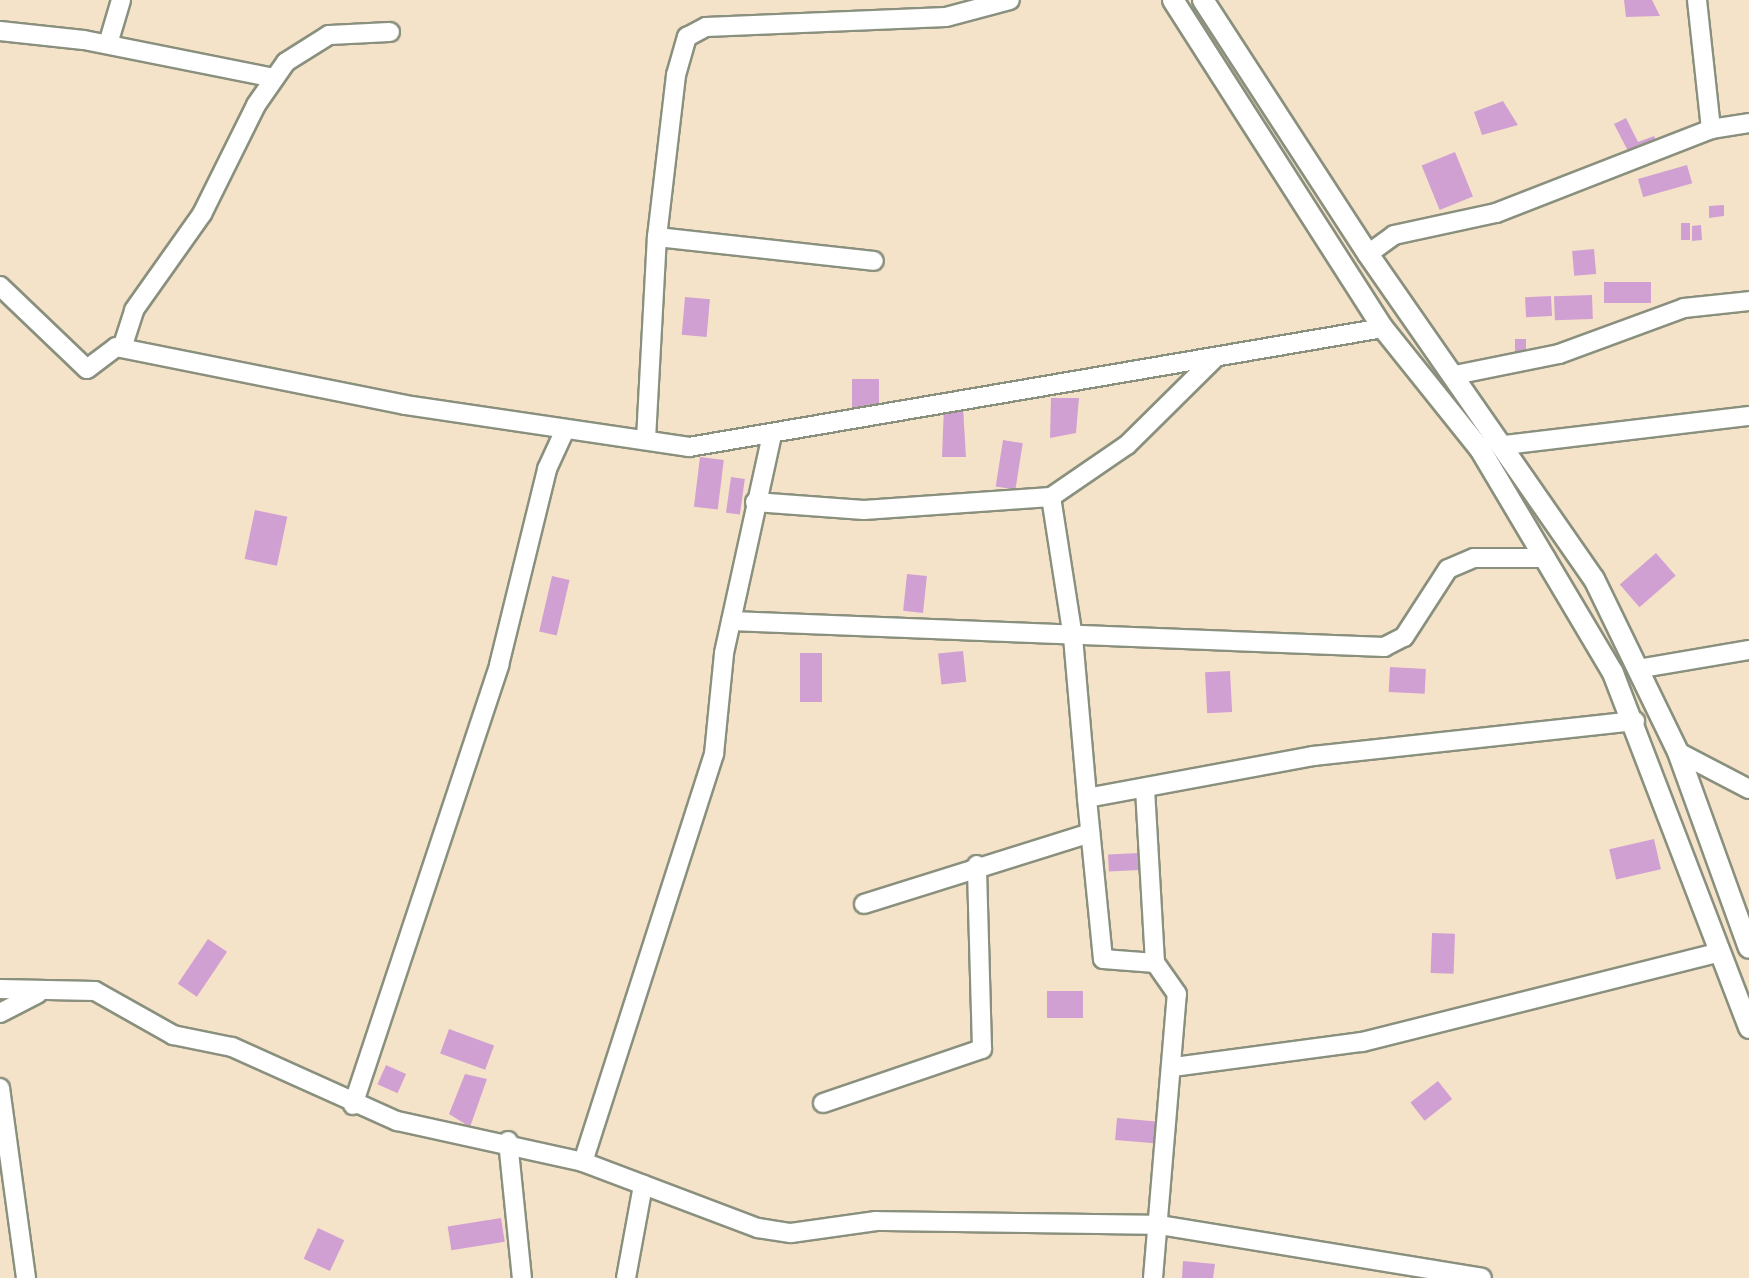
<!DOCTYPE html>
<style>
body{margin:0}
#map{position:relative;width:1749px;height:1278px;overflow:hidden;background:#f5e3c9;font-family:"Patrick Hand",sans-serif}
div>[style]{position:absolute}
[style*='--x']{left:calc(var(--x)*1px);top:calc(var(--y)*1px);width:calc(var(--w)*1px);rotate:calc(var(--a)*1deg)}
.building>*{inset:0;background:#d1a0d3;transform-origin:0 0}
.roads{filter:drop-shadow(2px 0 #8a907e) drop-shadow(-2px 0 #8a907e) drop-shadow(0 2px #8a907e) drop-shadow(0 -2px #8a907e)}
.minor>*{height:18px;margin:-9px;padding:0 9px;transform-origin:9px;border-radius:9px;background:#fff}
.tertiary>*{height:20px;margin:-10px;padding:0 10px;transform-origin:10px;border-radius:10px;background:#fff}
span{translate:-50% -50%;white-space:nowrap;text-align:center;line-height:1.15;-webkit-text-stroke:10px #fbf7ec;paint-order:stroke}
</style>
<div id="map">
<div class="building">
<i style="clip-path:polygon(1624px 0,1652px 0,1660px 16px,1626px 17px)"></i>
<i style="clip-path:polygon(1503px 101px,1518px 125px,1482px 135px,1474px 112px)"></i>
<i style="clip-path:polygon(1626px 118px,1638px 142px,1654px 136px,1658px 146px,1628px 151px,1614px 124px)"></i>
<i style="left:1455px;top:152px;width:48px;height:36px;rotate:68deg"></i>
<i style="left:1687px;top:165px;width:19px;height:51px;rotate:74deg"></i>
<i style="clip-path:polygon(1724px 205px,1724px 216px,1709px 218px,1709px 206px)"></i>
<i style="left:1681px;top:223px;width:9px;height:17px"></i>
<i style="clip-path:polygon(1701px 225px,1702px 240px,1692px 241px,1692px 226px)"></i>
<i style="left:1594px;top:249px;width:25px;height:22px;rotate:85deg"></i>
<i style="left:1651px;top:282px;width:21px;height:47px;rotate:90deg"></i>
<i style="left:1592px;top:295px;width:24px;height:38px;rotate:88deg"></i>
<i style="left:1551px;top:296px;width:20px;height:26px;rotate:87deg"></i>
<i style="left:685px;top:297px;width:25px;height:38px;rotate:5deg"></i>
<i style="left:1515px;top:339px;width:11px;height:16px"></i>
<i style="left:852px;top:379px;width:27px;height:28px"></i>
<i style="clip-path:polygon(1051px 398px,1079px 398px,1076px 433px,1050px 438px)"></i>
<i style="clip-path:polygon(944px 406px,963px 407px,966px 457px,942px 457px)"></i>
<i style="left:1003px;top:440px;width:20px;height:47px;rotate:9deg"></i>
<i style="left:700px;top:457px;width:24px;height:50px;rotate:7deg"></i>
<i style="left:731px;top:477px;width:14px;height:36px;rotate:8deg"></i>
<i style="left:255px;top:510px;width:33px;height:50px;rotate:12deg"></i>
<i style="left:1656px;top:553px;width:30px;height:48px;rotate:49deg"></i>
<i style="left:907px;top:574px;width:20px;height:37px;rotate:6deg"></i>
<i style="left:552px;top:576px;width:18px;height:57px;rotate:13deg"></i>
<i style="left:963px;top:651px;width:31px;height:25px;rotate:84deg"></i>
<i style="left:800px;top:653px;width:22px;height:49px"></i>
<i style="left:1390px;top:667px;width:36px;height:25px;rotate:3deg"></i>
<i style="left:1230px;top:671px;width:41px;height:25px;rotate:87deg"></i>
<i style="left:1654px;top:839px;width:31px;height:46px;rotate:77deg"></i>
<i style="left:1139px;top:853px;width:17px;height:31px;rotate:87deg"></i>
<i style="left:1432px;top:933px;width:23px;height:40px;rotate:2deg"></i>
<i style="left:208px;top:939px;width:23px;height:54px;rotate:34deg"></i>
<i style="left:1047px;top:991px;width:36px;height:27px"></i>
<i style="left:449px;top:1029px;width:48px;height:26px;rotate:20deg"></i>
<i style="left:386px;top:1065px;width:22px;height:21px;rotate:24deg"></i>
<i style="clip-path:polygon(465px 1074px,487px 1079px,470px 1127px,449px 1114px)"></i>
<i style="left:1438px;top:1081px;width:23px;height:35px;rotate:52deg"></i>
<i style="left:1117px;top:1118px;width:42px;height:22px;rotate:5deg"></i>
<i style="left:501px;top:1218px;width:24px;height:54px;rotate:81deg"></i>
<i style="left:318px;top:1228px;width:29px;height:34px;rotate:25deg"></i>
<i style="clip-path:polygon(1183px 1261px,1215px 1264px,1213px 1278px,1182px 1278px)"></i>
</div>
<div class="roads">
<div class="minor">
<i style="--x:1697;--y:0;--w:130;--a:83.8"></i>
<i style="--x:0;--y:31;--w:84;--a:6.1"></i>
<i style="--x:84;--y:40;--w:194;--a:11.3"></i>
<i style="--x:108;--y:44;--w:46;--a:-73.5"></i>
<i style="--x:657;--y:237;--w:218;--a:6.3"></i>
<i style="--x:1368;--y:254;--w:32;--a:-36"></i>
<i style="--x:1394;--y:235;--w:104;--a:-12.2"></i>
<i style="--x:1496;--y:213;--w:231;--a:-21.3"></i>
<i style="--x:1711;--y:129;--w:38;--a:-9"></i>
<i style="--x:0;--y:286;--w:120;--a:43.7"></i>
<i style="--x:87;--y:369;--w:36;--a:-37"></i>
<i style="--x:116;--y:347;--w:295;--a:11.3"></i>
<i style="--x:405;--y:405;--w:287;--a:8.4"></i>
<i style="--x:689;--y:447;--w:704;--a:-9.73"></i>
<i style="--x:122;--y:348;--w:40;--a:-72"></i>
<i style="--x:134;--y:310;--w:118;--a:-54.7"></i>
<i style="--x:202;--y:214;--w:122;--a:-63.6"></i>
<i style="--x:256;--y:105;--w:52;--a:-55.1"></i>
<i style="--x:286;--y:62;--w:51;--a:-32.1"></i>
<i style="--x:329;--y:35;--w:61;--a:-2.8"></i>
<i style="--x:1455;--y:375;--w:106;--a:-11.4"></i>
<i style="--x:1559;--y:354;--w:133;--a:-20.2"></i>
<i style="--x:1684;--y:308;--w:65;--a:-6.1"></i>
<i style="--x:646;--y:439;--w:202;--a:-86.9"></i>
<i style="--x:657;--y:237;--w:163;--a:-83.3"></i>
<i style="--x:676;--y:75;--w:40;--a:-74"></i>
<i style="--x:687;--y:37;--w:21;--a:-28"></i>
<i style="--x:706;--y:27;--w:240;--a:-2.4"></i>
<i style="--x:946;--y:17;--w:66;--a:-14.9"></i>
<i style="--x:1505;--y:445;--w:246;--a:-6.8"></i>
<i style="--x:1051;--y:497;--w:142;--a:81.1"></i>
<i style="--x:1073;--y:637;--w:162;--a:85"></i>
<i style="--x:755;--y:502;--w:109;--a:4.2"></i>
<i style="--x:864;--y:510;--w:187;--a:-4"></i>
<i style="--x:1051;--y:497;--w:92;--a:-34.4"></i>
<i style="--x:1127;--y:445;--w:121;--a:-44.7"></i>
<i style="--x:731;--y:621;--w:654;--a:2.28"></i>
<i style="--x:1384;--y:647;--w:22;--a:-27"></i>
<i style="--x:1404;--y:637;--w:81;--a:-57.1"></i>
<i style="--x:1448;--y:569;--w:28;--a:-23"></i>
<i style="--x:1474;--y:558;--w:72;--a:0"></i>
<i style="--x:1643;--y:668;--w:108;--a:-9.6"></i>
<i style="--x:1678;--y:752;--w:80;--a:27.5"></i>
<i style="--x:1145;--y:789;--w:174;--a:86.7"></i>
<i style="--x:864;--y:904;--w:237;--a:-17.4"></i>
<i style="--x:0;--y:989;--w:95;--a:1.2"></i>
<i style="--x:95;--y:991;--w:90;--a:29.4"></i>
<i style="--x:173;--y:1035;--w:60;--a:11.5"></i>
<i style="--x:232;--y:1047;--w:181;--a:24.2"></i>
<i style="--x:397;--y:1121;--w:190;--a:12.4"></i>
<i style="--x:583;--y:1162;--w:187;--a:20.7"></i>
<i style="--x:758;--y:1228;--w:33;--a:9"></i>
<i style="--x:791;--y:1233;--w:86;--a:-8"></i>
<i style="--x:876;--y:1221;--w:284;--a:0.8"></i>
<i style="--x:1160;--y:1225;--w:326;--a:9.3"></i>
<i style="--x:0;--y:1013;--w:42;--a:-27.2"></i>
<i style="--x:1174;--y:1067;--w:190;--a:-7.6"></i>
<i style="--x:1362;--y:1042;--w:369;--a:-14.1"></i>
<i style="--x:0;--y:1088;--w:192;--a:82.2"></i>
<i style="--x:823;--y:1103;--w:168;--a:-18.8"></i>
<i style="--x:982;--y:1049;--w:184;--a:-91.6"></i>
<i style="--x:353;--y:1105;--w:464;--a:-71.6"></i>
<i style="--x:499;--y:665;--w:202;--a:-76.2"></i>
<i style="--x:547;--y:469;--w:41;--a:-65.3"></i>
<i style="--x:508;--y:1141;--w:138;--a:84.2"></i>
<i style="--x:583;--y:1162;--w:429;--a:-72.2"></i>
<i style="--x:714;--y:754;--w:101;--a:-84.3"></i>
<i style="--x:724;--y:653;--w:224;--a:-77.6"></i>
<i style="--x:626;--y:1278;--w:95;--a:-79.6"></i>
<i style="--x:1153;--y:1278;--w:285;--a:-85.2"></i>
<i style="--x:1177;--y:994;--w:38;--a:-125"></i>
<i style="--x:1155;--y:963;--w:52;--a:-175.6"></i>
<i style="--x:1103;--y:959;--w:162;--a:-95.7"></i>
<i style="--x:1087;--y:798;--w:230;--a:-10.5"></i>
<i style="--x:1313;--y:756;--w:324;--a:-6.2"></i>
</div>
<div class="tertiary">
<i style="--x:1173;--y:0;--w:389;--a:57.4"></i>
<i style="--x:1383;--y:328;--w:155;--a:51.3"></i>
<i style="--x:1480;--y:449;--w:261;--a:59.3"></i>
<i style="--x:1613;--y:673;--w:380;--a:69"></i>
<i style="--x:1203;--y:0;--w:303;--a:57"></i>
<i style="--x:1368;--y:254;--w:396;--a:55.2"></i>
<i style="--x:1594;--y:579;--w:192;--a:64.1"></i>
<i style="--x:1678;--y:752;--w:208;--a:70.1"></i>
</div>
</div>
</div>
